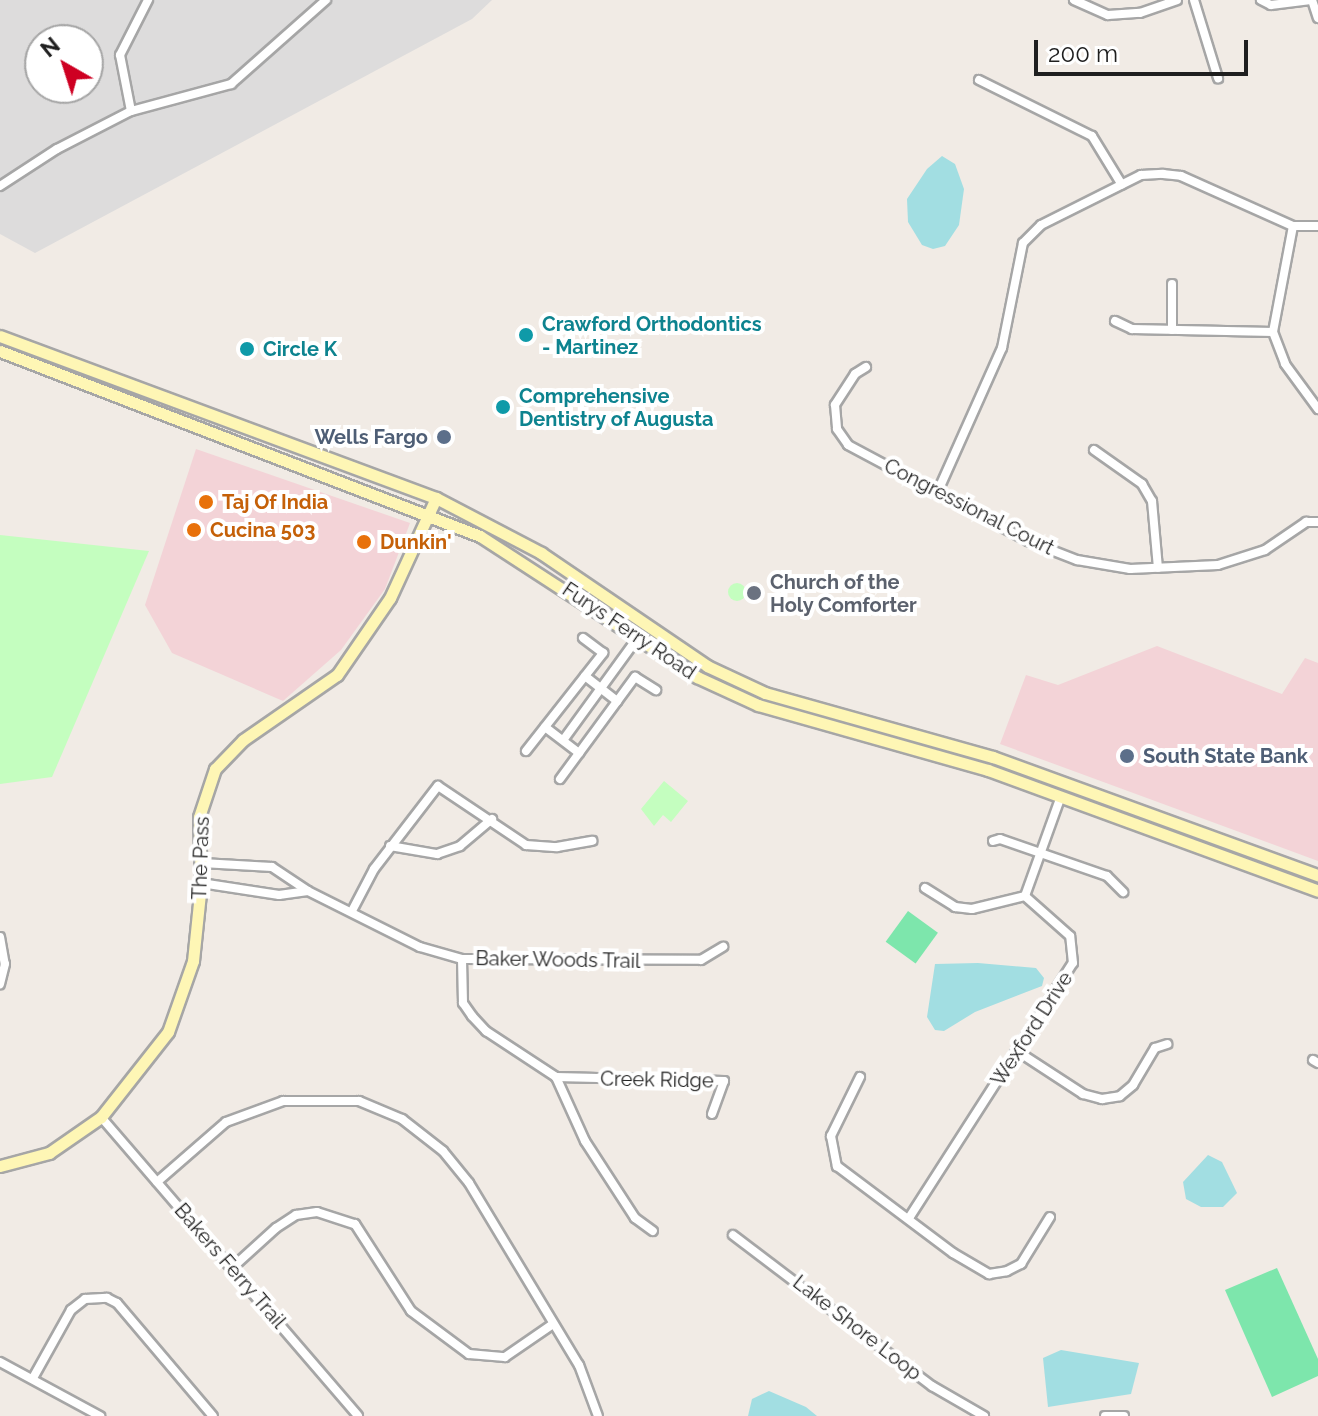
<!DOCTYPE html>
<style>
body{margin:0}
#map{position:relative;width:1318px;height:1416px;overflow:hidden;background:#f1ebe5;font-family:Raleway,sans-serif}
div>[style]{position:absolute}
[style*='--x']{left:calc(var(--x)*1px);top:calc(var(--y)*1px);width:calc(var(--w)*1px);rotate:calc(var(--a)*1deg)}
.residential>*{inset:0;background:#dddcdc}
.commercial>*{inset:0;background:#f3d3d7}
.park>*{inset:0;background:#c4febf}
.round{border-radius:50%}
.pitch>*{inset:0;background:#7de6ac;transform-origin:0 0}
.water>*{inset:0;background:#a2dee2}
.roads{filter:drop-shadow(2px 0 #a6a6a6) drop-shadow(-2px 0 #a6a6a6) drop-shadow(0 2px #a6a6a6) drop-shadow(0 -2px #a6a6a6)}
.street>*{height:8px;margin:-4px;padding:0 4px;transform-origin:4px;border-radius:4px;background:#fff}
.secondary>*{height:11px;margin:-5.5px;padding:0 5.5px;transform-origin:5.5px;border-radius:5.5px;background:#fef6b5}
.dots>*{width:22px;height:22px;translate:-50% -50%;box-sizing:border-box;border:4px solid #fff;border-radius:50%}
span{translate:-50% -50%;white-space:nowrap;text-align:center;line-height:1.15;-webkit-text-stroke:8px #fff;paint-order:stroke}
.culture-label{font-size:20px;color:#0d838f;font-weight:700}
.left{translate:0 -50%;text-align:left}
.service-label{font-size:20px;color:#4e5e75;font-weight:700}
.right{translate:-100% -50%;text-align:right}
.food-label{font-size:20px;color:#c56008;font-weight:700}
.street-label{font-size:20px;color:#1f1f1f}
.worship-label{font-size:20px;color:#5b616d;font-weight:700}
.north{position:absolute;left:24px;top:24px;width:80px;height:80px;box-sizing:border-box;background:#fff;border:2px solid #a5a5a5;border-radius:50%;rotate:321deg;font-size:22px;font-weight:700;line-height:32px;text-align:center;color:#1f1f1f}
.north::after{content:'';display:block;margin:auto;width:28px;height:36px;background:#ce0022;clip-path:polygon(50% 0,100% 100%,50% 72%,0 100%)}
.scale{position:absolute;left:1034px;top:40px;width:214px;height:36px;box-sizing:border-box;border:4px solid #1f1f1f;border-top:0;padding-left:10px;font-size:24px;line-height:28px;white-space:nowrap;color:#1f1f1f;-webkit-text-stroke:6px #fff;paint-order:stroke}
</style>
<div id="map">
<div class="residential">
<i style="clip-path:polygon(evenodd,0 0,492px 0,472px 19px,35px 253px,0 234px,0 0,40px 40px,88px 40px,88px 88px,40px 88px,40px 40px)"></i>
</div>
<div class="commercial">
<i style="clip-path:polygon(196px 449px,410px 523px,385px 589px,341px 650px,283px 701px,172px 653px,145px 605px)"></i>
<i style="clip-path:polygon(1157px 646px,1282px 694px,1305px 658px,1318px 663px,1318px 861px,1000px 744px,1026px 675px,1058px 685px)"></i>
</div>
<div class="park">
<i style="clip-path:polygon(0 535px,149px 551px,52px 777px,0 784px)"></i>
<i class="round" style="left:728px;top:583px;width:18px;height:18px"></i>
<i style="clip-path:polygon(664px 781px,688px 801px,671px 822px,663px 815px,654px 826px,641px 809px)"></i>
</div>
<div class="pitch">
<i style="left:908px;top:911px;width:37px;height:38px;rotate:36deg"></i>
<i style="clip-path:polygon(1277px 1268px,1318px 1359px,1318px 1376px,1272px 1397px,1225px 1290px)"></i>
</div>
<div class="water">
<i style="clip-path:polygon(942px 156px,955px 164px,964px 189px,959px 225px,945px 246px,933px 249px,922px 245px,908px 222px,907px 199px,927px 169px)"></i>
<i style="clip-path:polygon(978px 963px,1036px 968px,1044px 978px,1042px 986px,975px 1012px,944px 1031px,935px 1030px,927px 1017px,935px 964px)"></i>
<i style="clip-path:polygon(1208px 1155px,1222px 1162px,1237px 1193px,1223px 1207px,1201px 1207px,1186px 1199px,1183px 1182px)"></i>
<i style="clip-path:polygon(1061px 1350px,1139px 1363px,1131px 1394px,1048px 1407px,1043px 1358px)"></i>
<i style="clip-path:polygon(769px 1391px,806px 1407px,817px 1416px,748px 1416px,752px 1399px)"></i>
</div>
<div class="roads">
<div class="street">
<i style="--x:1074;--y:0;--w:37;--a:24"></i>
<i style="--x:1108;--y:15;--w:32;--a:-4"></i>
<i style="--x:1140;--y:13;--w:39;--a:-19"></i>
<i style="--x:1194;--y:0;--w:82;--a:72.9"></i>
<i style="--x:1261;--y:0;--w:11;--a:27"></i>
<i style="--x:1271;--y:5;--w:38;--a:-7"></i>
<i style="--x:1312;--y:0;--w:19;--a:72"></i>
<i style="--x:979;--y:80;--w:126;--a:26.4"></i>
<i style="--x:1092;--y:136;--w:57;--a:58.5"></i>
<i style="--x:131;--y:111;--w:57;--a:-101.1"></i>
<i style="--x:120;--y:55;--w:62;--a:-63"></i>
<i style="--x:0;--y:186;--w:68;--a:-33"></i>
<i style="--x:57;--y:149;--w:83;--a:-27.2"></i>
<i style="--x:131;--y:111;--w:104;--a:-15.1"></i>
<i style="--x:231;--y:84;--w:127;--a:-41.5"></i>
<i style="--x:1293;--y:226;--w:108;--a:100.7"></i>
<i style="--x:1273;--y:332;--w:34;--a:69"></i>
<i style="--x:1285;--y:364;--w:56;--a:53.7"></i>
<i style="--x:1115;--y:321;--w:19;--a:25"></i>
<i style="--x:1132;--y:329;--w:141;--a:1.2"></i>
<i style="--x:1172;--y:330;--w:46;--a:-90"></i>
<i style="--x:866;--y:367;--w:13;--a:148"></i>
<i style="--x:855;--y:374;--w:37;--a:123"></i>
<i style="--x:835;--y:405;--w:24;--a:85"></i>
<i style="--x:837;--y:429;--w:19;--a:55"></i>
<i style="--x:848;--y:445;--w:204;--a:28.1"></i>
<i style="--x:1028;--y:541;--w:53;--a:21.2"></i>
<i style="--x:1077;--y:560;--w:54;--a:9.6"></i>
<i style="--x:1130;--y:569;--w:88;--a:-2.6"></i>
<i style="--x:1218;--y:565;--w:49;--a:-17.7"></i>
<i style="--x:1265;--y:550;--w:50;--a:-34.3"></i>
<i style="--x:1306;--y:522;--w:12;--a:0"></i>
<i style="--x:1094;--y:450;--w:59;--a:35.3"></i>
<i style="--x:1142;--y:484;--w:20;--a:60"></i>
<i style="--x:1152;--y:501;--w:67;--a:84.9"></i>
<i style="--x:938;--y:491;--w:157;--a:-65.9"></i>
<i style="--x:1002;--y:348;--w:107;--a:-78.7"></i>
<i style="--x:1023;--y:243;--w:25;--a:-45"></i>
<i style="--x:1041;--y:225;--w:112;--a:-26.6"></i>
<i style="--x:1141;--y:175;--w:22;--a:-3"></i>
<i style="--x:1163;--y:174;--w:18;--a:6"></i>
<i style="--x:1181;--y:176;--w:123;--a:24.1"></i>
<i style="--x:1293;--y:226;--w:25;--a:0"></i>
<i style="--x:585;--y:676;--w:41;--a:38"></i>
<i style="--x:545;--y:727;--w:43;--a:37.4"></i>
<i style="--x:564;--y:739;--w:122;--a:-54"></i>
<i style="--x:526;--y:751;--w:125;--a:-51.8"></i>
<i style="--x:603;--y:653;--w:25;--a:-143"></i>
<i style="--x:560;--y:779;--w:127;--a:-53.7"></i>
<i style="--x:635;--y:677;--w:25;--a:32"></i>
<i style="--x:993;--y:841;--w:7;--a:-16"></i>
<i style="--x:1000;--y:839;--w:113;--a:19.1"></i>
<i style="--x:1107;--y:876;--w:23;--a:45"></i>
<i style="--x:390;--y:846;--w:48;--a:9.7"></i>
<i style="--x:437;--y:854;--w:24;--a:-19"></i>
<i style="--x:460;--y:846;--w:42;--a:-40.2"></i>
<i style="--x:202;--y:863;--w:70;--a:3.3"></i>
<i style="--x:272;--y:867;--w:43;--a:33.7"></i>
<i style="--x:201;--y:883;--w:79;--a:8.7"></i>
<i style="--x:279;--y:895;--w:29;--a:-8"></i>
<i style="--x:308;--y:891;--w:125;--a:26.6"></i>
<i style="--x:420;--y:947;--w:44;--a:15.9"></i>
<i style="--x:462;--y:959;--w:239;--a:0.2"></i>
<i style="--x:701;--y:960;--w:26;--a:-31"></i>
<i style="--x:925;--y:888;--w:36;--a:32"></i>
<i style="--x:955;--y:907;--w:17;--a:7"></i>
<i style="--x:972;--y:909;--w:55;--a:-13.8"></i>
<i style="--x:353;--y:909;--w:45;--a:-62.3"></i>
<i style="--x:374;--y:869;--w:105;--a:-52.4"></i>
<i style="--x:438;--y:786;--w:106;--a:33.8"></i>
<i style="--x:526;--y:845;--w:31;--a:4"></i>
<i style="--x:557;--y:847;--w:36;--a:-10"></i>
<i style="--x:0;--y:937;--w:27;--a:80"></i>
<i style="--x:5;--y:964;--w:21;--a:104"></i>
<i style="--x:462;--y:959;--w:44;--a:88.7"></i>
<i style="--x:463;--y:1003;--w:16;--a:55"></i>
<i style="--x:472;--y:1016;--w:21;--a:47"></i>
<i style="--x:486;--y:1031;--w:84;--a:33.3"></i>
<i style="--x:556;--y:1077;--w:70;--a:65.6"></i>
<i style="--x:585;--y:1141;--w:92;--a:57"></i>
<i style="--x:635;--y:1218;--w:22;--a:36"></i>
<i style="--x:1017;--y:1051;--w:79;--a:33.1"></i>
<i style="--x:1083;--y:1094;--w:20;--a:15"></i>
<i style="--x:1102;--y:1099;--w:18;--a:-9"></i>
<i style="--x:1120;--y:1096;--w:17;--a:-40"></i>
<i style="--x:1133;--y:1085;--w:43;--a:-59.3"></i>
<i style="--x:1155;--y:1048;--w:13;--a:-18"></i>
<i style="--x:1313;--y:1060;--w:6;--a:31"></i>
<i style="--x:556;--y:1077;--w:168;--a:1.4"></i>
<i style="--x:724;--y:1081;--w:35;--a:110"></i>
<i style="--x:860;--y:1077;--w:66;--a:116.2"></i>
<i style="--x:831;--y:1136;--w:31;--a:79"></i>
<i style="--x:837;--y:1166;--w:145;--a:36.9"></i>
<i style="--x:953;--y:1253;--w:42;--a:30.3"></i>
<i style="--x:989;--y:1274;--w:18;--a:-9"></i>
<i style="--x:1007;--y:1271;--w:16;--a:-27"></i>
<i style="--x:1021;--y:1264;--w:55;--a:-58.3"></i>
<i style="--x:101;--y:1117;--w:394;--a:49.3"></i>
<i style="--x:157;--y:1182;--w:91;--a:-41"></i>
<i style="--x:226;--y:1122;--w:61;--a:-20.2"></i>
<i style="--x:283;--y:1101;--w:76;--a:0"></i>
<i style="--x:359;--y:1101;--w:47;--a:22.7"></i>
<i style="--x:402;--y:1119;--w:52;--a:38"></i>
<i style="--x:443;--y:1151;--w:41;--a:50.9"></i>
<i style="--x:469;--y:1183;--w:213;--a:58.9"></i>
<i style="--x:579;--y:1365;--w:54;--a:69.6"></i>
<i style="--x:909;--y:1218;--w:303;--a:-57.3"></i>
<i style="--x:1073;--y:963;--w:27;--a:-96"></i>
<i style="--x:1070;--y:936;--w:60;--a:-138.4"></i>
<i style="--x:1025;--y:896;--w:106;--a:-70.2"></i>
<i style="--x:733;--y:1235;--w:250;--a:37.2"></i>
<i style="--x:932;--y:1386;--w:60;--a:30"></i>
<i style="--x:233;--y:1267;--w:58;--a:-42.2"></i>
<i style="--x:276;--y:1228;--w:24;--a:-33"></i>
<i style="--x:296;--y:1215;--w:21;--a:-8"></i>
<i style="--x:317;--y:1212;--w:40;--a:18"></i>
<i style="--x:355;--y:1224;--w:103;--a:57.2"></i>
<i style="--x:411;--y:1311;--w:72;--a:36.6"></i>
<i style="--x:469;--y:1354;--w:36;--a:5"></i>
<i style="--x:505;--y:1357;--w:58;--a:-34.5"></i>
<i style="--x:0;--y:1362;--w:114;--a:28.4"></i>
<i style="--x:33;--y:1378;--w:78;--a:-60.8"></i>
<i style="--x:71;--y:1310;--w:18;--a:-38"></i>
<i style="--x:85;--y:1299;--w:22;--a:-3"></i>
<i style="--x:107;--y:1298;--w:11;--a:27"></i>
<i style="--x:117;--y:1303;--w:148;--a:49.7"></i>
<i style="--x:1105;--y:1416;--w:19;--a:0"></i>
</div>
<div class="secondary">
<i style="--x:0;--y:336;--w:465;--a:20.4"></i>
<i style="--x:436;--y:498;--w:119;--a:27.6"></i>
<i style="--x:541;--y:553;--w:201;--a:34.2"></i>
<i style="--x:707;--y:666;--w:64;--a:25"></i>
<i style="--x:765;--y:693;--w:237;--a:15.7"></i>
<i style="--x:993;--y:757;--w:346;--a:20"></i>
<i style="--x:0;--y:351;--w:514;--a:21.08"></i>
<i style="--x:480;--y:536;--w:259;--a:33"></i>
<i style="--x:697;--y:677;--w:67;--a:24.7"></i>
<i style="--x:758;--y:705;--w:239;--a:15.8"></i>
<i style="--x:988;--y:770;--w:351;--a:20.1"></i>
<i style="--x:0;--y:1166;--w:51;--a:-14.9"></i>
<i style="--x:49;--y:1153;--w:63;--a:-34.7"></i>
<i style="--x:101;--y:1117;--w:108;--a:-51.8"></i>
<i style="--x:168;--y:1032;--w:75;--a:-70.6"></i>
<i style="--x:193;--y:961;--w:78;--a:-84.1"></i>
<i style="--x:201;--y:883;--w:66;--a:-91.7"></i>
<i style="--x:199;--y:817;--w:51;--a:-71.6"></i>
<i style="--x:215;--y:769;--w:40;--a:-46"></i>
<i style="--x:243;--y:740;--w:114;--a:-34.7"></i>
<i style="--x:337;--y:675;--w:93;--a:-55.5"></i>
<i style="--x:390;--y:598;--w:110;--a:-65.3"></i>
</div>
</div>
<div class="dots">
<i style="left:526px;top:335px;background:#0f9aa8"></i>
<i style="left:247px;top:349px;background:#0f9aa8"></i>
<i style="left:503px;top:407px;background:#0f9aa8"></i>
<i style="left:444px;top:437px;background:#5c6f8a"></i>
<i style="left:206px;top:502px;background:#e8710a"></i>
<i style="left:194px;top:530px;background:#e8710a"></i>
<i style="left:364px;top:542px;background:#e8710a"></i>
<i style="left:754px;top:593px;background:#6b7280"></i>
<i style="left:1127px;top:756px;background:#5c6f8a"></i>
</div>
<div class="culture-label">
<span class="left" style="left:542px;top:336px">Crawford Orthodontics<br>- Martinez</span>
<span class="left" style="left:263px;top:349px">Circle K</span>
<span class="left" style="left:519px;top:408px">Comprehensive<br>Dentistry of Augusta</span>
</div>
<div class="service-label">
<span class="right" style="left:428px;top:437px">Wells Fargo</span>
<span class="left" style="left:1143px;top:756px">South State Bank</span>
</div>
<div class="food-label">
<span class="left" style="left:222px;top:502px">Taj Of India</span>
<span class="left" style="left:210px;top:530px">Cucina 503</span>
<span class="left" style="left:380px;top:542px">Dunkin'</span>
</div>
<div class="street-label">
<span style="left:969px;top:507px;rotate:27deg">Congressional Court</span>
<span style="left:629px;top:631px;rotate:34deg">Furys Ferry Road</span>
<span style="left:201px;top:858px;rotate:-88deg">The Pass</span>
<span style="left:558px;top:960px;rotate:1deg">Baker Woods Trail</span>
<span style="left:1032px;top:1029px;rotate:-57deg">Wexford Drive</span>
<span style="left:657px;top:1080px;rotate:1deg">Creek Ridge</span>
<span style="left:230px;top:1266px;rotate:49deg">Bakers Ferry Trail</span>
<span style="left:857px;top:1328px;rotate:38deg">Lake Shore Loop</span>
</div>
<div class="worship-label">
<span class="left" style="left:770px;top:594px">Church of the<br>Holy Comforter</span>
</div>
<div class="north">N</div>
<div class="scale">200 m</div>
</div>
